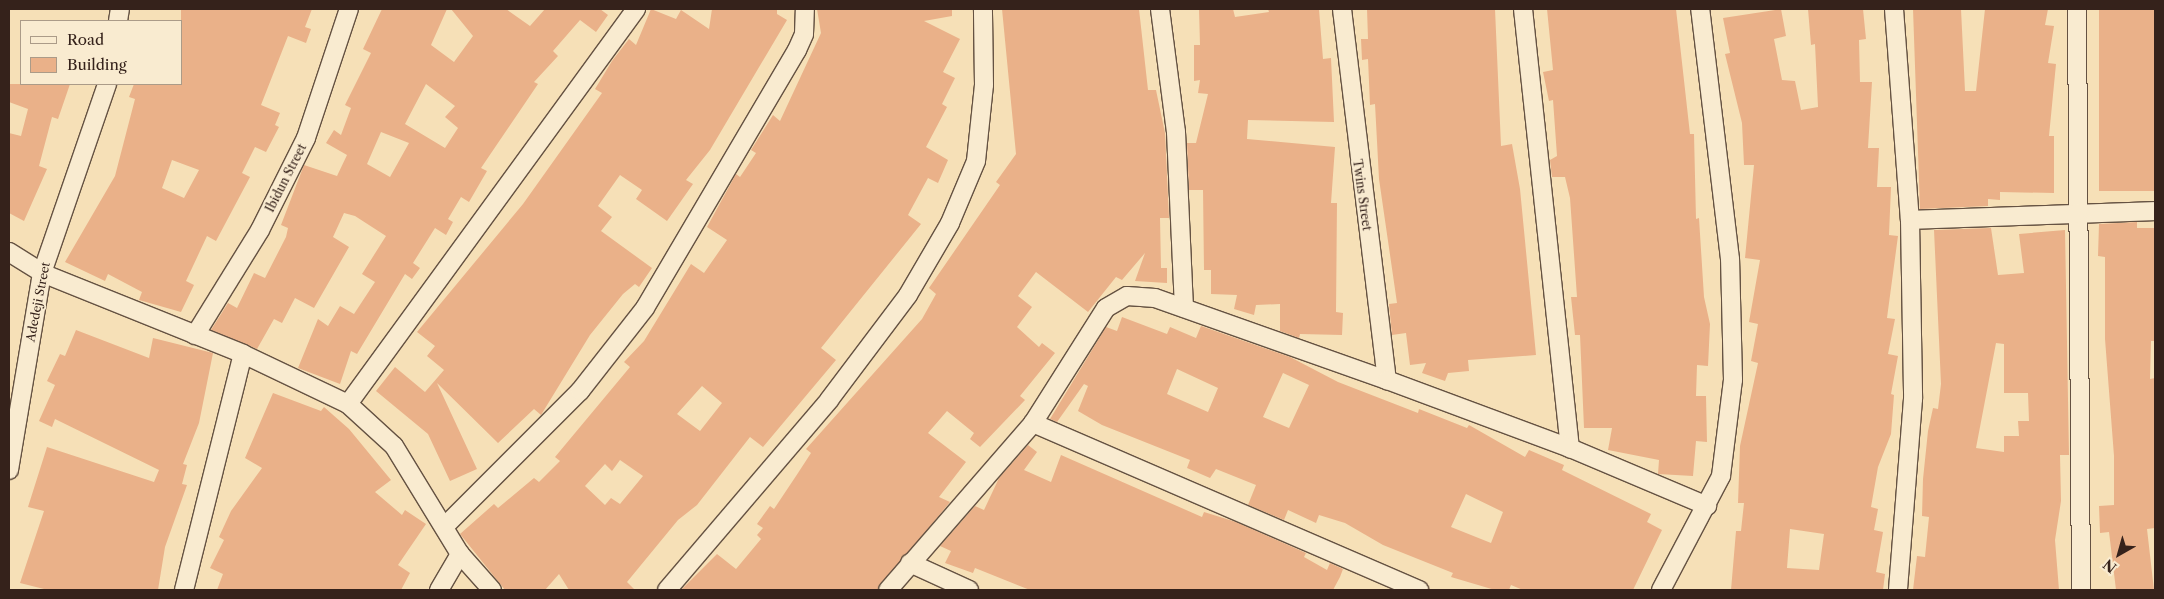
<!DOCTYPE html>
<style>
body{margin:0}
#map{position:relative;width:2164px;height:599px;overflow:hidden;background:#f6e0b7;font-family:"Libre Caslon Text",serif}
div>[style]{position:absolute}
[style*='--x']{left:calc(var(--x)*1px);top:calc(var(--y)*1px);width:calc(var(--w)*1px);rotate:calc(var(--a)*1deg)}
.building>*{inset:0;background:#eab189;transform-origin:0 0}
.roads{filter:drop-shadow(1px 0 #655242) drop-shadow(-1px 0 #655242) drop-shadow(0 1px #655242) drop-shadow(0 -1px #655242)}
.minor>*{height:18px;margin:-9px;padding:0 9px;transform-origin:9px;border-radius:9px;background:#f9ebd0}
span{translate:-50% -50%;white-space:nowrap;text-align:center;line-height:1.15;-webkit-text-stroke:4px #f9ebd0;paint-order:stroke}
.street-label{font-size:12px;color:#35221b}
.frame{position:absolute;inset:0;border:10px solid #35221b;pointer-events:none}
.legend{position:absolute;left:20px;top:20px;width:162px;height:65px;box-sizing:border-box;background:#f9ebd0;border:1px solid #ab9b88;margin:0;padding:6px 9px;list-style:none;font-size:15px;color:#35221b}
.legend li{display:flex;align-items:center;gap:10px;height:25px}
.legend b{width:25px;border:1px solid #ab9b88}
.north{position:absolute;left:2094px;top:529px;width:50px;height:50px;-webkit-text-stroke:4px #f9ebd0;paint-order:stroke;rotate:218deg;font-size:14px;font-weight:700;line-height:20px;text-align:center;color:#35221b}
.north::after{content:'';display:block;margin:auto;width:18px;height:22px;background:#35221b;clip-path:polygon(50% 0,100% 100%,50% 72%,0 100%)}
</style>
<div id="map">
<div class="building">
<i style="clip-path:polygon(evenodd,181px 9px,312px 9px,305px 27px,311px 29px,306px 43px,288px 36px,261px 105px,280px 113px,275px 125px,279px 127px,266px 152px,255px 147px,242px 173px,250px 177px,216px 241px,207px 236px,186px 281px,194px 285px,181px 312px,139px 300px,142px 292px,108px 274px,105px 281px,65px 262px,115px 176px,135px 99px,129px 97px,134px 84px,181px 84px,181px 9px,172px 160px,199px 170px,184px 198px,162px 188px,172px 160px)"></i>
<i style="clip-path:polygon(evenodd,382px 9px,447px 9px,431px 45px,454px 62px,473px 36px,451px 9px,506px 9px,530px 26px,545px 9px,600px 9px,608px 15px,596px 32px,580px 20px,553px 51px,558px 56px,534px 82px,538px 84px,481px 168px,487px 171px,469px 202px,461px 197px,448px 219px,453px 222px,446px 235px,435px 228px,413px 263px,420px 268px,412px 279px,405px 274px,357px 354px,351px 351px,340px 384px,298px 368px,318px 319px,328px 326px,340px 306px,354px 314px,375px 282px,362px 274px,386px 236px,355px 216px,344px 213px,333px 237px,349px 247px,314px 308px,295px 298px,282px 323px,274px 319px,257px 349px,211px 330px,228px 303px,237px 308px,254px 273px,265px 278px,286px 237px,288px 228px,281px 225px,304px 165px,337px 176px,347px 155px,326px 143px,334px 130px,341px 135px,351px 108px,345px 105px,371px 53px,363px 49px,382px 9px,426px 84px,455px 106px,445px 117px,458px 128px,445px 148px,405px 124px,426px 84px,382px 9px,381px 132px,409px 143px,390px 177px,367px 164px,381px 132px)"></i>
<i style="clip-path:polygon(651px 9px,676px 19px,681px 10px,709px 29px,712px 9px,777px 9px,777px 14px,787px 20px,710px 150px,686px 180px,693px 184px,667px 221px,636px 199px,642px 190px,620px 175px,598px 206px,612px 217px,601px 231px,652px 268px,639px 287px,635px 284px,623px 294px,590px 335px,541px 415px,534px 409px,498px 443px,437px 383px,477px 469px,450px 481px,428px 434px,376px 391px,395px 367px,425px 392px,444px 370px,427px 356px,435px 346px,417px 332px,523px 204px,602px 93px,595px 89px,612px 61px,629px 39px,636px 45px)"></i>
<i style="clip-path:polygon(evenodd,817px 9px,952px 9px,952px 16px,924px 21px,960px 39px,943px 72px,955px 78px,942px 104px,947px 107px,926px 147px,948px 160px,938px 183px,928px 178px,908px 215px,921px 224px,821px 348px,836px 360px,763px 447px,750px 437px,697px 505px,678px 520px,627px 582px,635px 590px,569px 590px,559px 574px,545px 590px,505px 590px,460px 534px,494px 504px,498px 508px,534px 478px,539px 482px,560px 461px,555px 457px,630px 367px,624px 362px,644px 341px,691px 264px,704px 273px,727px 240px,707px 227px,736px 174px,740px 177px,756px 153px,751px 150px,773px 115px,780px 121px,821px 33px,817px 9px,702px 386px,722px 403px,700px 431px,677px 414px,702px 386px,817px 9px,620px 460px,643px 476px,620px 504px,611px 498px,605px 505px,585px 486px,605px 464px,612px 471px,620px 460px)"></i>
<i style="clip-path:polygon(1002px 9px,1139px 9px,1148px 90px,1156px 90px,1165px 133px,1169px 218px,1160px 218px,1161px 268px,1167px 268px,1167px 283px,1135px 281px,1145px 253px,1122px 280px,1116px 277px,1088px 312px,1036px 272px,1018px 296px,1032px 307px,1017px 327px,1039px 347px,1042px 343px,1055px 353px,1020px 396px,1025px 400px,980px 447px,970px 439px,974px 433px,947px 411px,928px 433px,966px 462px,939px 497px,950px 502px,878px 590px,681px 590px,717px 554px,736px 569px,761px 539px,757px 535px,763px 528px,757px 524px,770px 506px,774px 509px,798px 473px,811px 453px,806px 449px,922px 319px,936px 294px,929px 288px,1000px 185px,996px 182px,1016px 154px)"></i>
<i style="clip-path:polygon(1199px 9px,1233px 9px,1235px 17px,1269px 12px,1268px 9px,1319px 9px,1323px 59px,1331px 58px,1334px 122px,1248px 120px,1247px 139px,1335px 147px,1331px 203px,1337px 203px,1336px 312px,1343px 313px,1342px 335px,1300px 334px,1299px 338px,1280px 331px,1280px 304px,1256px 305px,1254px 315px,1234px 309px,1237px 295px,1211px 294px,1211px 270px,1204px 270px,1203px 190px,1189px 190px,1187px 143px,1196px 143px,1208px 94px,1198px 93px,1200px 80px,1194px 81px,1194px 45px,1200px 45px)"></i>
<i style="clip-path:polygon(1367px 9px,1495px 9px,1501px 146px,1512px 144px,1520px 189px,1536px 355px,1468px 360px,1469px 371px,1448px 373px,1445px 381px,1422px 373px,1426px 363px,1410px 365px,1406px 333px,1392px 335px,1389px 304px,1397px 303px,1379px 179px,1375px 104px,1370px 105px,1368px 59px,1362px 60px,1361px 39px,1368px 39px)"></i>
<i style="clip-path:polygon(1547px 9px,1676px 9px,1690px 134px,1694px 134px,1696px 219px,1699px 218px,1704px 297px,1710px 324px,1708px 366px,1697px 365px,1696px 396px,1706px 396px,1707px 442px,1696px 441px,1693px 476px,1658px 474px,1659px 460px,1608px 450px,1612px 428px,1584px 428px,1580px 335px,1575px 335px,1571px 297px,1577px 297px,1570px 198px,1565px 177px,1552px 177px,1550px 160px,1557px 156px,1553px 100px,1549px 101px,1543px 72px,1553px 70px)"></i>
<i style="clip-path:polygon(evenodd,1781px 9px,1786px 36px,1774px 39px,1782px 80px,1795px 81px,1801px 110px,1818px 107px,1815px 44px,1811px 45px,1808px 9px,1863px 9px,1866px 39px,1859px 40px,1860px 82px,1872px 82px,1868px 148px,1879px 148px,1877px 187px,1891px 187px,1889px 235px,1898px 236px,1887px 318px,1895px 319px,1888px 354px,1898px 356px,1891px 394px,1894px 395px,1891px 434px,1878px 467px,1871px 507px,1878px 509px,1874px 530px,1883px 532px,1876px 572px,1885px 574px,1883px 590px,1731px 590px,1736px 531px,1741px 531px,1744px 503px,1738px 503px,1740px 446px,1758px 363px,1751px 361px,1758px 324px,1749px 322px,1760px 260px,1745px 258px,1754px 165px,1744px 165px,1742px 123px,1725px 54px,1730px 53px,1723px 18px,1781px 9px,1790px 529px,1824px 534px,1819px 570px,1787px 568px,1790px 529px)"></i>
<i style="clip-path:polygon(1913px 9px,1961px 9px,1965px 91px,1976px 91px,1985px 9px,2048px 9px,2045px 25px,2054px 26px,2048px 63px,2056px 64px,2049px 136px,2054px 136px,2054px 193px,2000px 192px,2000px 200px,1988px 199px,1988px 206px,1920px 209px)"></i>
<i style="left:2099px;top:9px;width:56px;height:182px"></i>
<i style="clip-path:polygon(9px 84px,70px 84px,58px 119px,52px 117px,39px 166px,47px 169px,24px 221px,9px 213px,9px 133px,21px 136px,28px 109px,9px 102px)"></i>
<i style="clip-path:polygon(2137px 222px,2137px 228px,2155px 228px,2155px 341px,2151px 341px,2150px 379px,2155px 378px,2155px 528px,2147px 529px,2154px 590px,2116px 590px,2109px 532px,2100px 533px,2099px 506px,2114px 505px,2114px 456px,2105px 339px,2105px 257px,2098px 256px,2099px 224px)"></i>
<i style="clip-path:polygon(evenodd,1991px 228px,1998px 275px,2024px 273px,2019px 234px,2065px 230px,2069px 455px,2060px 455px,2061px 501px,2055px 540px,2059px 590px,1913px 590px,1917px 556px,1925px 557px,1929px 517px,1922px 516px,1923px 479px,1928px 431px,1933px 408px,1938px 409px,1941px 384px,1934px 230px,1991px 228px,1996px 343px,2004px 344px,2004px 393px,2028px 393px,2029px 421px,2018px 421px,2019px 436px,2004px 436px,2004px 452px,1976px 448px,1996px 343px)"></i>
<i style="clip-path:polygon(evenodd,1122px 317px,1167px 334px,1170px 327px,1196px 338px,1201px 326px,1290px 357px,1338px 382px,1418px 413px,1419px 409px,1467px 428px,1469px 425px,1525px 457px,1529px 450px,1564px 465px,1562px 470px,1651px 514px,1647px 522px,1662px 530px,1633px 590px,1523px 590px,1511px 585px,1509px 590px,1495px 590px,1451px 577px,1453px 573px,1383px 545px,1345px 523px,1319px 515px,1316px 523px,1288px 510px,1284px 520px,1248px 505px,1256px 485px,1216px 469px,1210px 478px,1187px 468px,1190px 460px,1102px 425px,1078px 411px,1088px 386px,1084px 384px,1057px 422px,1050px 419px,1106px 327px,1117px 331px,1122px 317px,1177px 369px,1218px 388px,1208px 412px,1167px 394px,1177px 369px,1122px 317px,1283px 373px,1309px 385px,1289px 428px,1263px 417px,1283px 373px,1122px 317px,1466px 494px,1503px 512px,1491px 543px,1451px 527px,1466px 494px)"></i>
<i style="clip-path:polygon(76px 330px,149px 358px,153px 338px,213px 353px,199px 423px,183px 464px,187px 465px,182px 484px,187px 485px,165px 547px,158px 590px,48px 590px,20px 583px,44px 511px,28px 507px,47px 447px,154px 482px,159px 470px,55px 419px,52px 427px,39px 421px,55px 385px,47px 381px,60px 354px,65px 356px)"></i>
<i style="clip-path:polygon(273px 393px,321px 411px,324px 407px,349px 429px,391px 480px,375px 492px,402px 515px,405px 510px,426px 524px,398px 565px,410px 573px,401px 590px,217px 590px,223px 574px,210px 568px,224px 540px,219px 537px,231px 511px,262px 468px,245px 458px)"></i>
<i style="clip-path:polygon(1028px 445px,1037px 452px,1024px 470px,1051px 482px,1061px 455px,1202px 517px,1204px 512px,1236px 522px,1306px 553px,1304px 557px,1327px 570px,1330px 563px,1343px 569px,1340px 577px,1333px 590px,1030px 590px,975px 568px,973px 573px,945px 563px,951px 551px,940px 546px,975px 506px,984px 510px,999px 478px)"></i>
</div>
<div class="roads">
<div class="minor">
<i style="--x:1160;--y:9;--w:124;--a:82.6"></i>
<i style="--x:1176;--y:132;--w:176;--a:87.4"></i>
<i style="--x:1342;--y:9;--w:374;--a:83.1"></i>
<i style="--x:1523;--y:9;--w:442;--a:83.9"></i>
<i style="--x:1894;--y:9;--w:212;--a:85.7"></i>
<i style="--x:1910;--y:220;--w:179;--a:89"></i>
<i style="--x:1913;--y:399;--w:192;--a:94.5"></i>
<i style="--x:2077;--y:9;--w:581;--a:89.61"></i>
<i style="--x:118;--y:21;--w:12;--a:-81"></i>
<i style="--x:1910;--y:220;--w:245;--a:-2.1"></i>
<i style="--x:9;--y:252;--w:39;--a:32"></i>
<i style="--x:42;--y:273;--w:217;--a:21.9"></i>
<i style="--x:243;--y:354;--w:116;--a:25.5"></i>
<i style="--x:348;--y:404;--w:62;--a:42.4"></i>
<i style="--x:394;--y:446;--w:127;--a:58.6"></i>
<i style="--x:460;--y:554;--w:48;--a:48.4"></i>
<i style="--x:195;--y:335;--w:123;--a:-58.2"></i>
<i style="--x:260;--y:230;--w:103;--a:-63.4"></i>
<i style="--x:306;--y:138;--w:136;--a:-71.6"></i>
<i style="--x:348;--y:404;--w:489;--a:-53.9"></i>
<i style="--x:1033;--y:423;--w:421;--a:23.4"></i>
<i style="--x:9;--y:470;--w:200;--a:-80.5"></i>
<i style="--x:42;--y:273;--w:200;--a:-71"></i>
<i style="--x:446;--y:525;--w:190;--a:-45"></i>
<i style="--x:580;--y:391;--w:105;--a:-51.9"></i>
<i style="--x:645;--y:308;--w:299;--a:-59.5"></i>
<i style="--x:797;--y:50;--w:17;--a:-66"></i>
<i style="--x:804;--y:34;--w:25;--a:-88"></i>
<i style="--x:910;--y:563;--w:65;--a:24.6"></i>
<i style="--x:184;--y:590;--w:243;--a:-76"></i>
<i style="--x:439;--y:590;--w:42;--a:-59.7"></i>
<i style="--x:667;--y:590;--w:250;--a:-49.5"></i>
<i style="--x:829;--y:400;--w:131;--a:-53"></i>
<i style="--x:908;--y:295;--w:83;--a:-59.7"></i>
<i style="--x:950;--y:223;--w:67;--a:-67.2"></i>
<i style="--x:976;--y:161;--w:76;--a:-84"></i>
<i style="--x:984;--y:85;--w:76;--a:-90.8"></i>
<i style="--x:888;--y:590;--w:221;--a:-49"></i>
<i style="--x:1033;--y:423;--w:136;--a:-57.6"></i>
<i style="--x:1106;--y:308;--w:24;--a:-30"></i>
<i style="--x:1127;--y:296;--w:28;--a:4"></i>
<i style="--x:1155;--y:298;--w:246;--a:19.5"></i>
<i style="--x:1387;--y:380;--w:195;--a:20.4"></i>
<i style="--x:1570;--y:448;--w:149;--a:22.9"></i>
<i style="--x:1661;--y:590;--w:129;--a:-62.2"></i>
<i style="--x:1721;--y:476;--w:97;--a:-82.9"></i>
<i style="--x:1733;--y:380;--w:121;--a:-91.4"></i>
<i style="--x:1730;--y:259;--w:252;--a:-96.8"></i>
</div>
</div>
<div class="street-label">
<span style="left:286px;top:178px;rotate:-63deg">Ibidun Street</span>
<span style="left:1362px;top:195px;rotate:82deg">Twins Street</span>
<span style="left:38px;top:302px;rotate:-79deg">Adedeji Street</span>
</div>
<div class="frame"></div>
<ul class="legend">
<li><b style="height:6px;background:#f9ebd0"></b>Road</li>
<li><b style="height:14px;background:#eab189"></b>Building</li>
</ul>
<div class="north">N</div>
</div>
